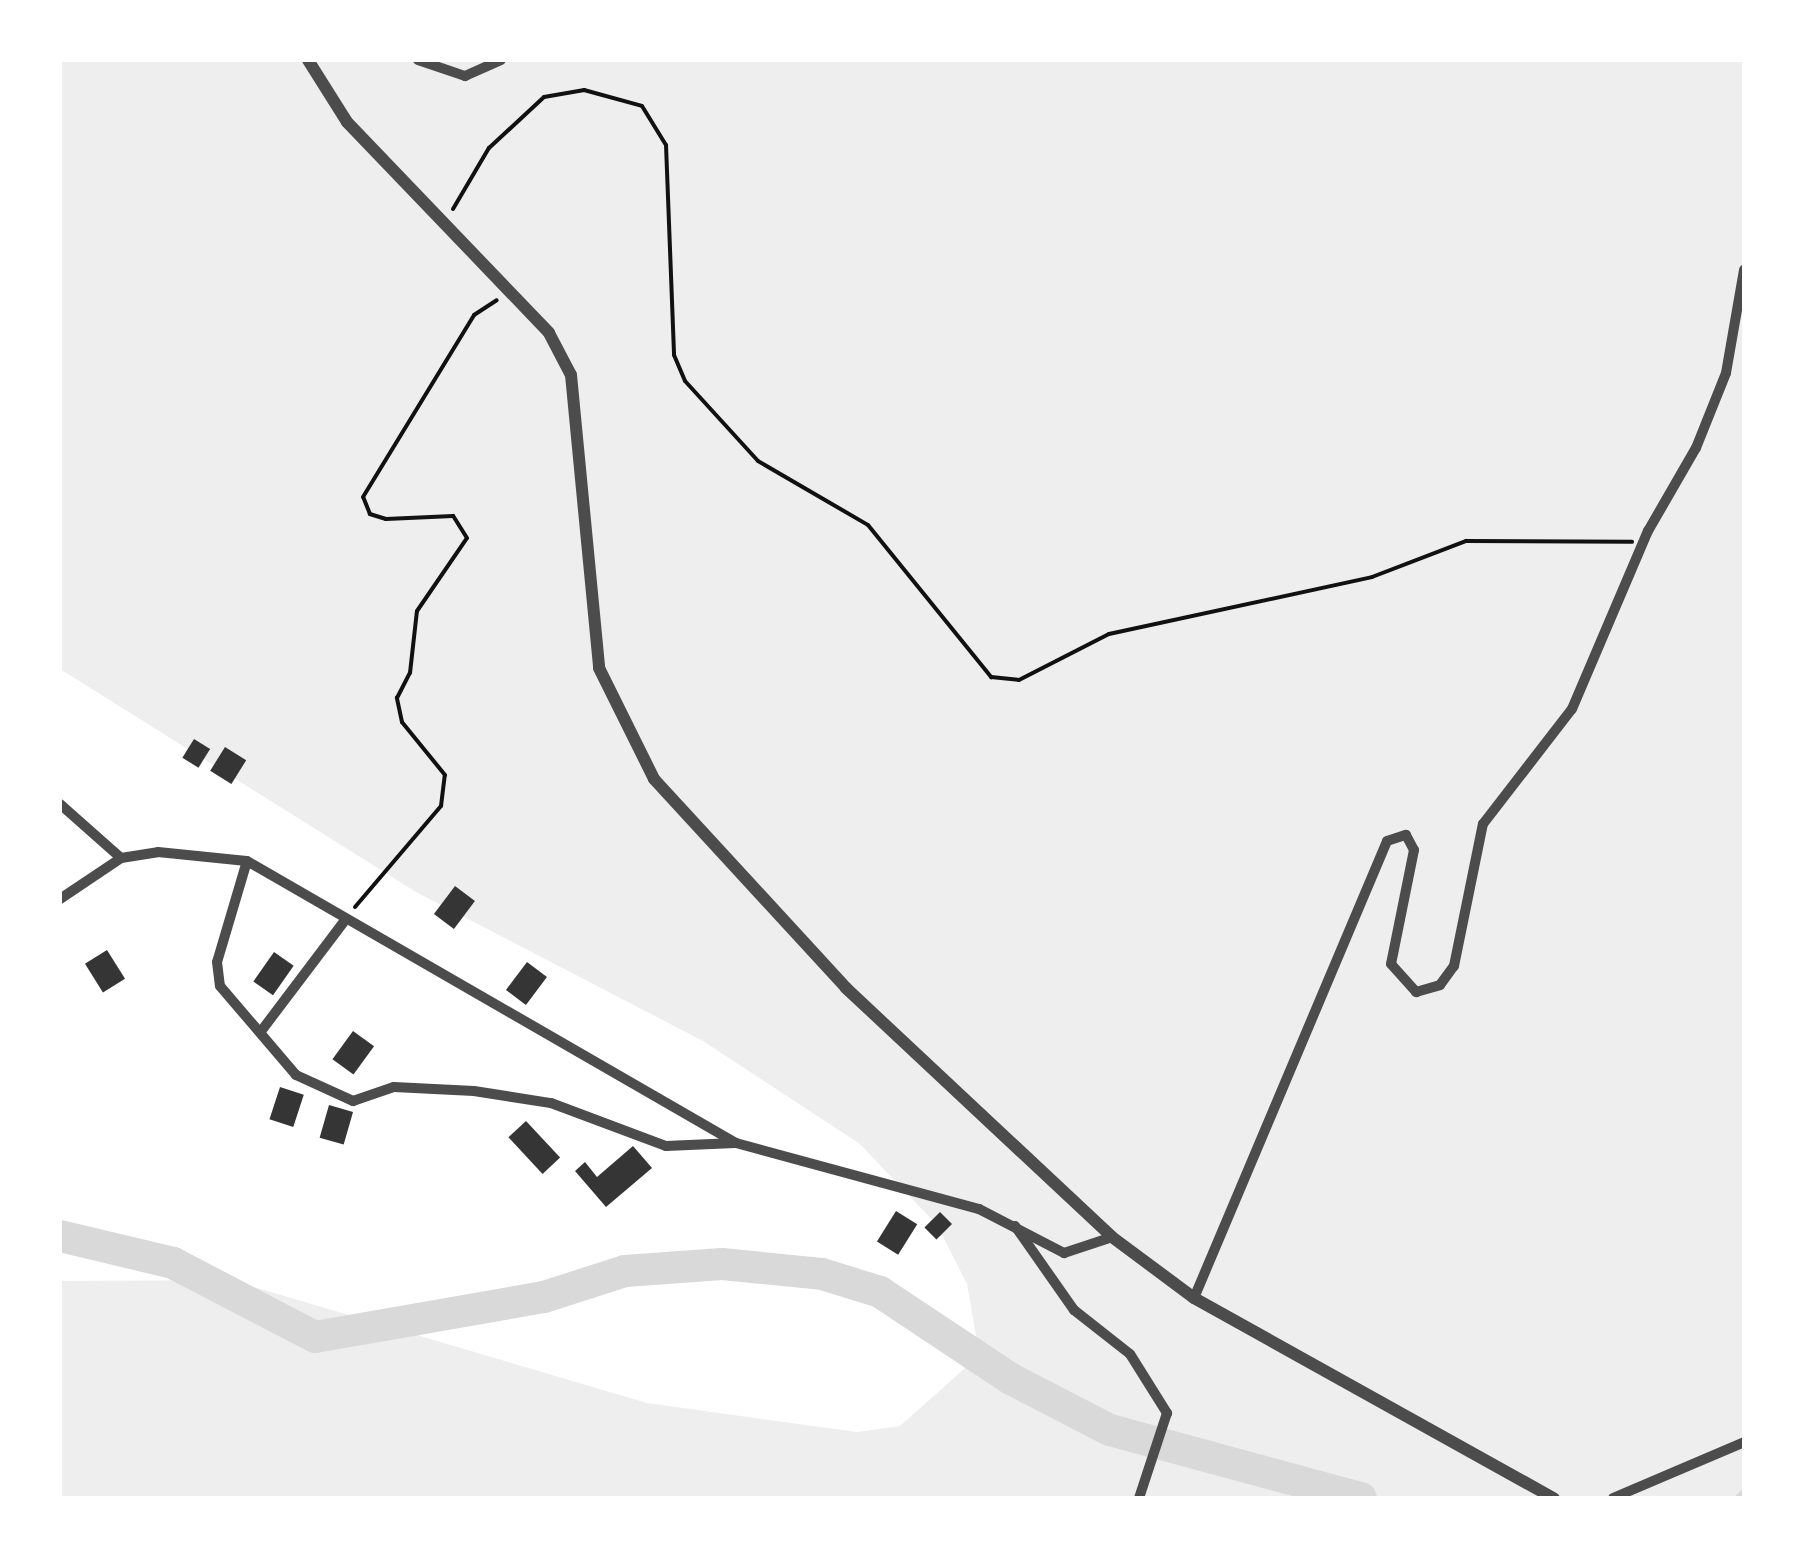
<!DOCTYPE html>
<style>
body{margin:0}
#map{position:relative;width:1804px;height:1558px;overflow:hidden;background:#fff;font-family:Roboto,sans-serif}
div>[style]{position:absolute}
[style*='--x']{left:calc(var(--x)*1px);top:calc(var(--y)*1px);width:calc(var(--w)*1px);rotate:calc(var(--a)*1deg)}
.green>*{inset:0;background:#eee}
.stream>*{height:5px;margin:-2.5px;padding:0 2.5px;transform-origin:2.5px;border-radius:2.5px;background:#d9d9d9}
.river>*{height:32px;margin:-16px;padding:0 16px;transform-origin:16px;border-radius:16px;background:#d9d9d9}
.building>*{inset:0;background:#353535;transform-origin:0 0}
.path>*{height:4px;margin:-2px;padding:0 2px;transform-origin:2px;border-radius:2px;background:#111}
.minor>*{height:10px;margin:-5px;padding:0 5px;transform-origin:5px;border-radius:5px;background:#4c4c4c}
.tertiary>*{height:12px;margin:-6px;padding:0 6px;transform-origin:6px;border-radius:6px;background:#4c4c4c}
span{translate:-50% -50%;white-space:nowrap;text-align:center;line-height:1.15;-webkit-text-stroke:10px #fff;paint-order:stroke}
.frame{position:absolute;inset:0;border:62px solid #fff;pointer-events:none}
</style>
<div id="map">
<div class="green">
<i style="clip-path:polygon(60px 60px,1744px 60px,1744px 1498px,60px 1498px,60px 1281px,230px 1280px,647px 1403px,857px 1432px,900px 1426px,964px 1369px,976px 1336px,967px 1284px,937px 1225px,860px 1144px,703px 1041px,416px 892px,60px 669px)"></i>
</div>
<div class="stream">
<i style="--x:1736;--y:1498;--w:11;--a:-45"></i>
</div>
<div class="river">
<i style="--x:60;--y:1236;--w:116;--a:13.4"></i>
<i style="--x:173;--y:1263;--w:160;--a:27.5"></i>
<i style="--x:315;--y:1337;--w:232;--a:-9.9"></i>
<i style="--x:544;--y:1297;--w:85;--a:-17.8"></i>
<i style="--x:625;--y:1271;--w:97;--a:-4.1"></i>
<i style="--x:722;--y:1264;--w:100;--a:5.7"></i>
<i style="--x:822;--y:1274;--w:61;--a:17.2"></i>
<i style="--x:880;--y:1292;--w:157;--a:33.6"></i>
<i style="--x:1011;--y:1379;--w:111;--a:27.3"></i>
<i style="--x:1110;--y:1430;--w:260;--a:15.2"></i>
</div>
<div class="building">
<i style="left:194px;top:739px;width:19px;height:22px;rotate:32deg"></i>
<i style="left:225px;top:747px;width:25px;height:28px;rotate:32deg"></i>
<i style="left:455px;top:886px;width:25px;height:35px;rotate:37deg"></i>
<i style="left:107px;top:950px;width:34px;height:26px;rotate:58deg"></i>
<i style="left:274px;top:952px;width:24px;height:36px;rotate:35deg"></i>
<i style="left:527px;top:962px;width:25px;height:35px;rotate:37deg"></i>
<i style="left:353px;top:1031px;width:26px;height:35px;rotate:36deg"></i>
<i style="left:280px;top:1087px;width:25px;height:34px;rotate:18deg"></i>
<i style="left:329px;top:1105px;width:25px;height:34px;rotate:16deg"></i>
<i style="left:526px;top:1121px;width:50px;height:24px;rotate:47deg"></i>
<i style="clip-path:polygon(633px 1146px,652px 1168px,606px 1207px,575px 1171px,585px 1162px,597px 1177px)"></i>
<i style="left:896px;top:1211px;width:25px;height:36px;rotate:32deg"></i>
<i style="left:940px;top:1212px;width:17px;height:22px;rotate:45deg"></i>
</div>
<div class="path">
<i style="--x:453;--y:209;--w:71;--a:-59.5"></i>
<i style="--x:489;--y:148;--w:75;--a:-42.8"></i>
<i style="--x:544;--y:97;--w:41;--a:-9.9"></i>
<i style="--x:584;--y:90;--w:60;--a:15.4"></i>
<i style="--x:642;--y:106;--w:46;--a:58.4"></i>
<i style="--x:666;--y:145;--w:210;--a:87.8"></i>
<i style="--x:674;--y:355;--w:28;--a:67"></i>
<i style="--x:685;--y:381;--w:108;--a:47.6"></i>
<i style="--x:758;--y:461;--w:127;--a:30.2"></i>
<i style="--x:868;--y:525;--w:196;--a:51"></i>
<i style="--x:991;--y:677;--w:28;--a:6"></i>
<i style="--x:1019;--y:680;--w:101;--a:-27.1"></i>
<i style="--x:1109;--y:634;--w:269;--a:-12.2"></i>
<i style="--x:1372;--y:577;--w:101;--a:-21"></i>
<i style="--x:1466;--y:541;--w:166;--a:0.3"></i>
<i style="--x:355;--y:907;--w:133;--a:-49.6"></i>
<i style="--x:441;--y:806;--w:31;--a:-83"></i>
<i style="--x:445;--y:775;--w:68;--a:-129.1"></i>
<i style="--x:402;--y:722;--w:25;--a:-102"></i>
<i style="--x:397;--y:698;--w:28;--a:-63"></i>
<i style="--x:410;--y:673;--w:62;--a:-83.6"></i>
<i style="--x:417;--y:611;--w:88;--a:-55.6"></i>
<i style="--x:467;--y:538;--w:26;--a:-122"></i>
<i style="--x:453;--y:516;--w:67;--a:177.4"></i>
<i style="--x:386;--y:519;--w:17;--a:-163"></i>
<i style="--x:370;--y:514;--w:18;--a:-112"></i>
<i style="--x:363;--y:497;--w:213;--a:-58.6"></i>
<i style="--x:474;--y:315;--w:27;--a:-33"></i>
</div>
<div class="minor">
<i style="--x:418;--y:60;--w:50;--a:18.8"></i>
<i style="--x:465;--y:76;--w:39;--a:-24"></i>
<i style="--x:60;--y:804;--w:81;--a:41.5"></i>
<i style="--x:247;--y:861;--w:105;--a:106.5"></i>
<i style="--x:217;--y:962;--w:24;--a:83"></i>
<i style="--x:220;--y:986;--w:117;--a:49.5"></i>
<i style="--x:296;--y:1075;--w:63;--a:24.5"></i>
<i style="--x:353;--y:1101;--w:43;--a:-18.9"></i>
<i style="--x:394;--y:1087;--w:80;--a:2.9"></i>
<i style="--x:474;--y:1091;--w:78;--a:8.9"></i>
<i style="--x:551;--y:1103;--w:123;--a:20.5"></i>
<i style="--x:666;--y:1146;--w:69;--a:-2.5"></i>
<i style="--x:60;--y:899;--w:73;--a:-33.9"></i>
<i style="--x:121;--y:858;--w:37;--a:-9"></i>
<i style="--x:158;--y:852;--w:89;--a:5.8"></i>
<i style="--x:247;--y:861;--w:564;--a:29.97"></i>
<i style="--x:736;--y:1143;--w:252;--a:15.2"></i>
<i style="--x:979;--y:1209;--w:96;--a:27.4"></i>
<i style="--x:1064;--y:1253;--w:51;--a:-18.4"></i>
<i style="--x:262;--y:1030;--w:139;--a:-52.9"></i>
<i style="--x:1015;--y:1226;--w:103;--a:54.9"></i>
<i style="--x:1074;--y:1310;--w:71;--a:38.2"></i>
<i style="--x:1130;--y:1354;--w:70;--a:57.9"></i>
<i style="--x:1167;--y:1413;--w:89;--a:108.2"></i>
<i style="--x:1194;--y:1298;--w:496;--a:-67.1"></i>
<i style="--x:1387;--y:841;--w:20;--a:-18"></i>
<i style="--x:1406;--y:835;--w:17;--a:62"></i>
<i style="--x:1414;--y:850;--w:116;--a:101.4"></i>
<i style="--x:1391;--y:964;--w:38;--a:48"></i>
<i style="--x:1416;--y:992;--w:25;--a:-16"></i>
<i style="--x:1440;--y:985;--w:24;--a:-54"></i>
<i style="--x:1454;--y:966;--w:145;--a:-78.5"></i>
<i style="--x:1483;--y:824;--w:145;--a:-52.3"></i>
<i style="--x:1572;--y:709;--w:194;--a:-66.9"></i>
<i style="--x:1648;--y:531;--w:96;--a:-60"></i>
<i style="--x:1696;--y:448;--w:81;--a:-68.2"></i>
<i style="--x:1726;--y:373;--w:105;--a:-80.1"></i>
<i style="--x:1613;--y:1498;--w:142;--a:-23.1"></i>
</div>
<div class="tertiary">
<i style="--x:308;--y:60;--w:73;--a:57.8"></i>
<i style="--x:347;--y:122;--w:292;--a:46.2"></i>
<i style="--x:549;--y:333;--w:47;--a:62.4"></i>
<i style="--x:571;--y:375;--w:294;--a:84.5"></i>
<i style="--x:599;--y:668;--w:124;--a:63.6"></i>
<i style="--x:654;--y:779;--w:284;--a:47.4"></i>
<i style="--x:846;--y:988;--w:364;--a:43.1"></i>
<i style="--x:1112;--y:1237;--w:102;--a:36.6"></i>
<i style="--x:1194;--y:1298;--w:412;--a:29.1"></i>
</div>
<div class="frame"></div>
</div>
